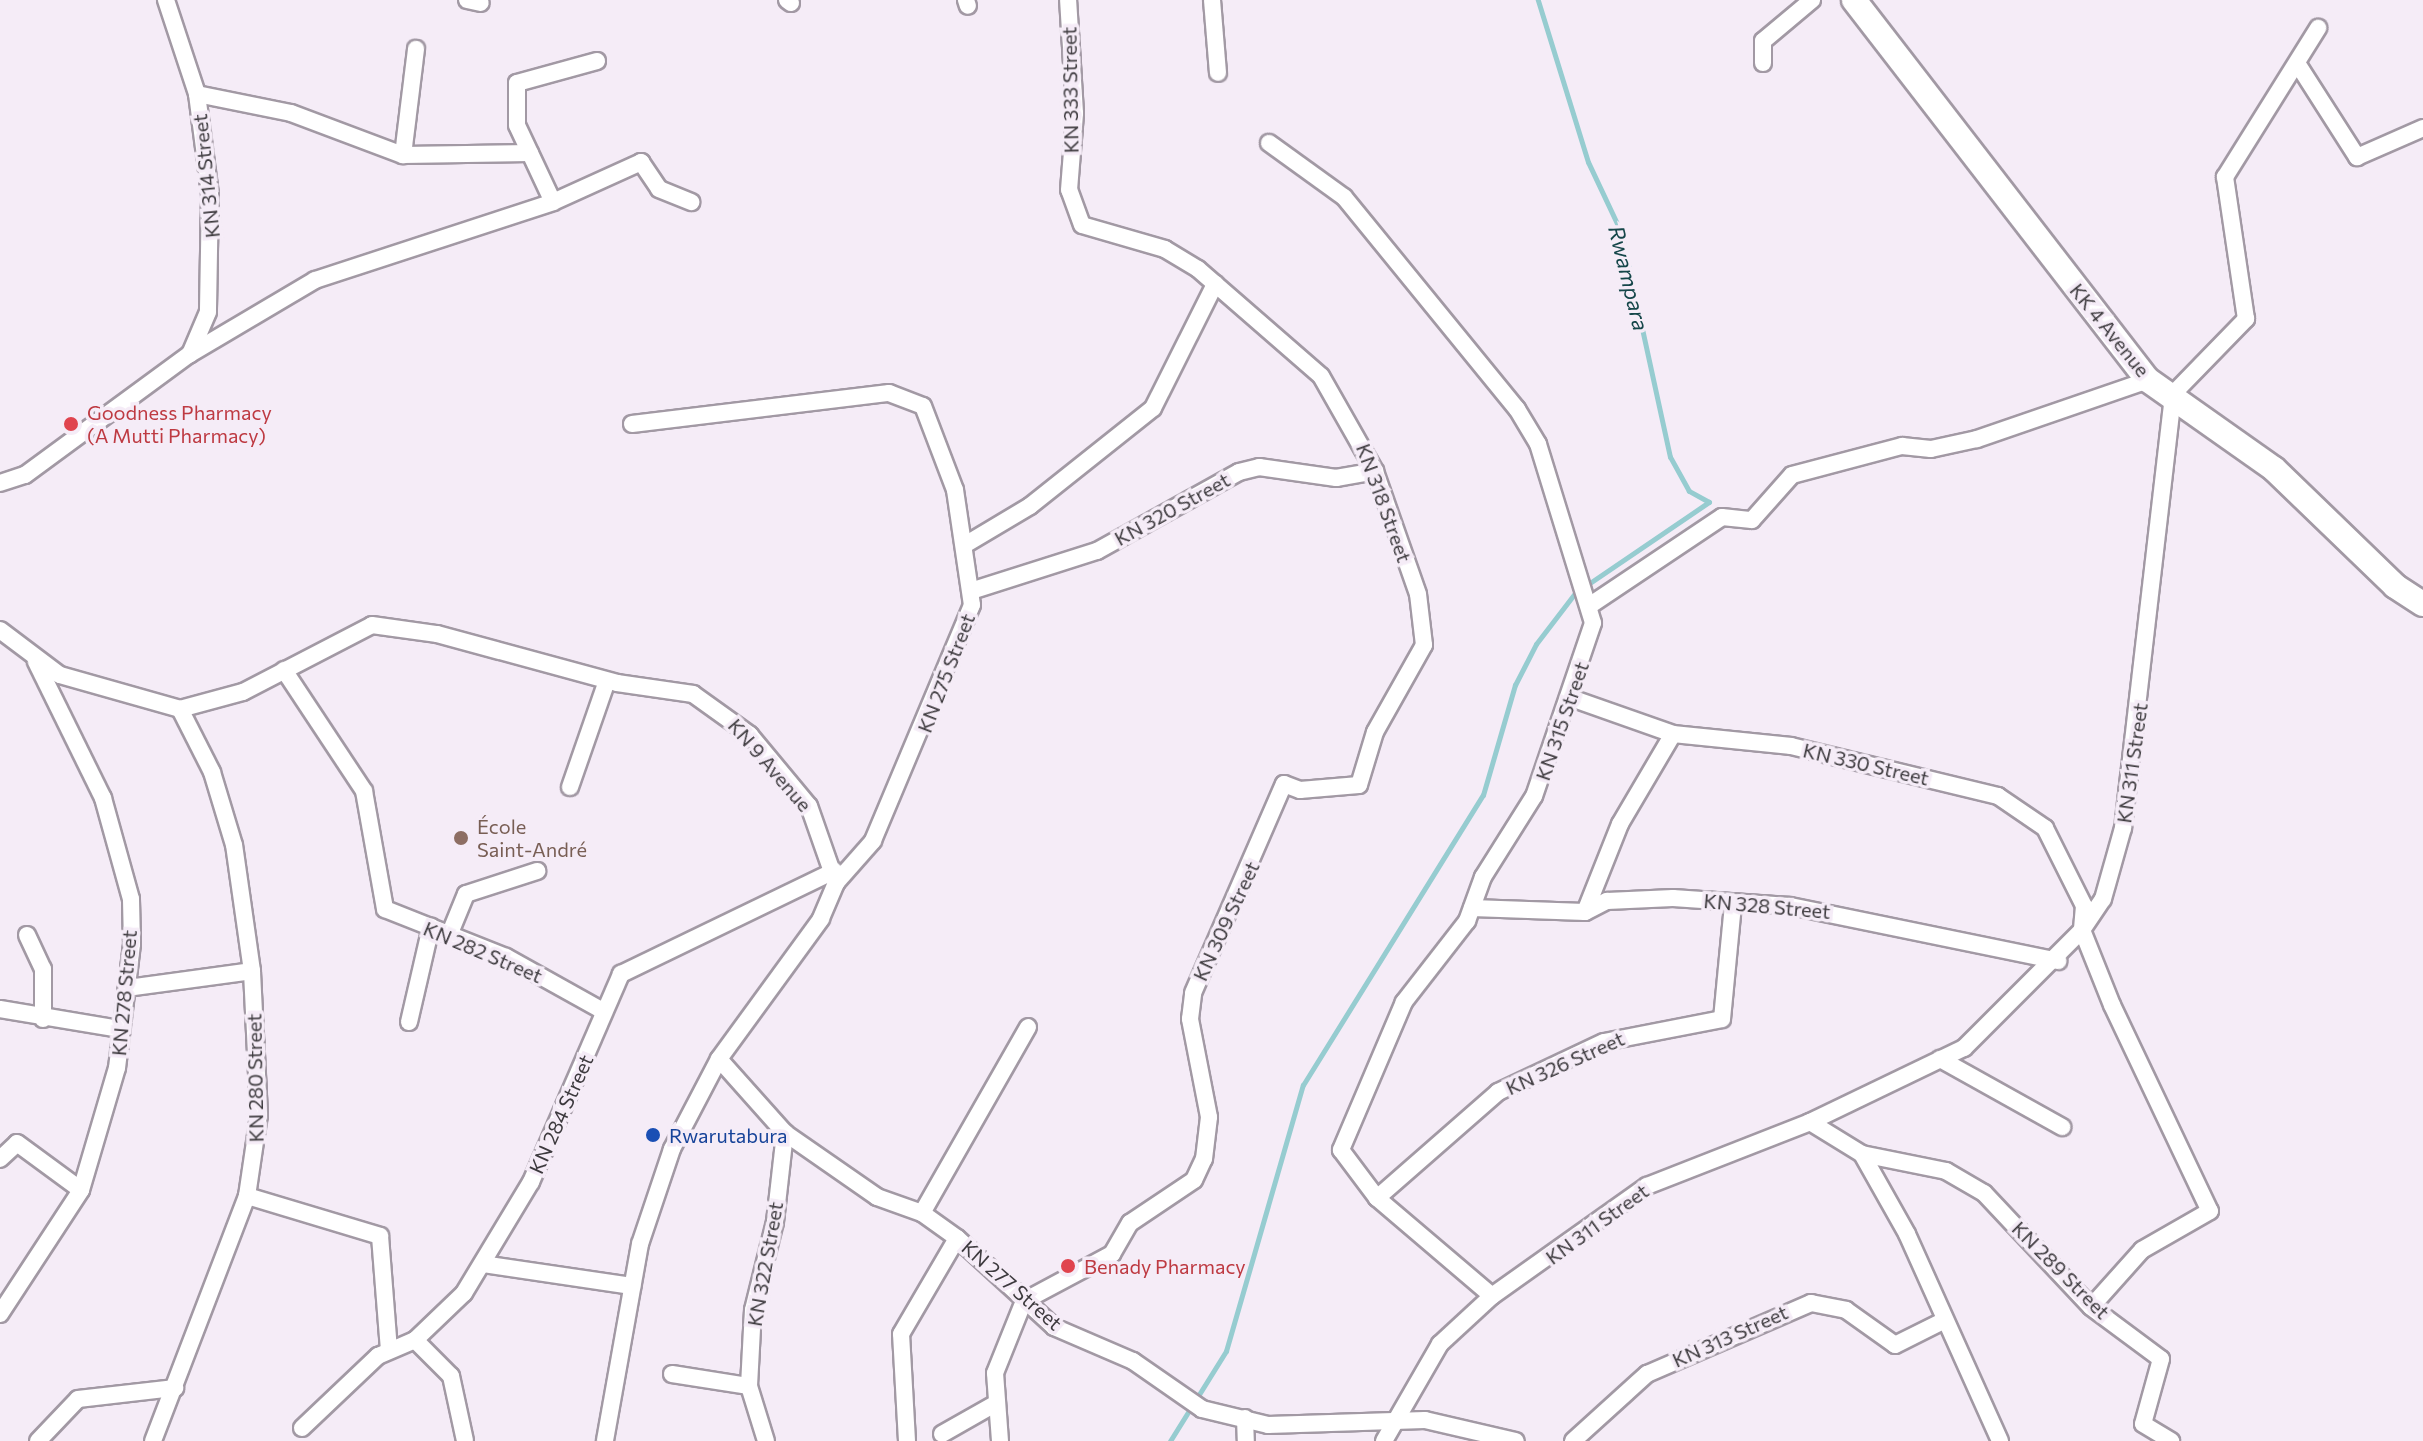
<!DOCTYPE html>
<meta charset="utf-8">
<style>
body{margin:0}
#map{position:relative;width:2423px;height:1441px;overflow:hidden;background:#f5ecf7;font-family:Commissioner,sans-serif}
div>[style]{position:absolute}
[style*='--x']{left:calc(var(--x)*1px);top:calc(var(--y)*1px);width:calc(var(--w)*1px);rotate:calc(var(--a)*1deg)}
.stream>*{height:5px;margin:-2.5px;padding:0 2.5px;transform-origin:2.5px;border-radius:2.5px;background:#96ccd0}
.roads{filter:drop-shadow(2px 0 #a299a4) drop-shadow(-2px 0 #a299a4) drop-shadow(0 2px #a299a4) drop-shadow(0 -2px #a299a4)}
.minor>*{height:16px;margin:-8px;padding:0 8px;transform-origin:8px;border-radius:8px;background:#fff}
.secondary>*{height:24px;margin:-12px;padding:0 12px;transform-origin:12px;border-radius:12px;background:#fff}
.dots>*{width:22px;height:22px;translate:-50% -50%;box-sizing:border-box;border:4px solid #f5ecf7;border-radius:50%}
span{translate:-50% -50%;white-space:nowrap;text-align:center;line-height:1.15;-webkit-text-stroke:7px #f5ecf7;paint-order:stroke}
.street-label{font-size:20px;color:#3d3a3e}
.health-label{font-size:20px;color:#be3a42}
.left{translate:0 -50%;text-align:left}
.education-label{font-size:20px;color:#785e54}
.transit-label{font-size:20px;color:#164399}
.water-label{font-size:22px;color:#154649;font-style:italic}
</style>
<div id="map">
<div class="stream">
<i style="--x:1170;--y:1441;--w:106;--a:-58.1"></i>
<i style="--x:1226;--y:1351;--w:277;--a:-73.9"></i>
<i style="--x:1303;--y:1085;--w:341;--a:-58.2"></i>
<i style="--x:1483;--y:795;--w:115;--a:-73.8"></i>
<i style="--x:1515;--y:685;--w:46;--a:-62.9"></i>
<i style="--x:1536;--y:644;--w:64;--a:-52.6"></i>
<i style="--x:1575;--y:593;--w:162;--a:-34.2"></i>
<i style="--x:1709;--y:502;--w:23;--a:-151"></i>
<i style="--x:1689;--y:491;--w:39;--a:-119"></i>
<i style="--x:1670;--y:457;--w:230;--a:-102.3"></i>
<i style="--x:1621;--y:232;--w:77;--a:-115.2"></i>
<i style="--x:1588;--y:162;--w:170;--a:-107.2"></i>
</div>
<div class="roads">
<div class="minor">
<i style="--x:166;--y:0;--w:99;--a:71.7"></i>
<i style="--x:197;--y:94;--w:101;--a:82.6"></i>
<i style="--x:210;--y:194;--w:118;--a:91"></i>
<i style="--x:208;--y:312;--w:46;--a:113.2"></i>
<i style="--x:467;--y:0;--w:14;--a:12"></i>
<i style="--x:787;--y:0;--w:5;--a:37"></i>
<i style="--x:966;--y:0;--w:6;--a:72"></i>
<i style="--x:1212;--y:0;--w:73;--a:85.3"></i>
<i style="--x:1763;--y:63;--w:22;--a:-90"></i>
<i style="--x:1763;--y:41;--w:64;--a:-39.9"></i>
<i style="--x:2297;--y:63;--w:112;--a:57.4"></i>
<i style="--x:2357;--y:157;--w:72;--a:-23.7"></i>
<i style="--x:197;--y:94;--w:96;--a:11.4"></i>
<i style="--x:291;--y:113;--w:120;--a:20.6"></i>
<i style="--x:403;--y:155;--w:127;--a:-0.9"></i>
<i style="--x:1269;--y:143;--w:92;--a:35.8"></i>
<i style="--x:1344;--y:197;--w:274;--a:50.8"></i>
<i style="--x:1517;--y:409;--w:41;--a:59"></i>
<i style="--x:1538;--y:444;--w:187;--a:72.9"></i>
<i style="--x:1593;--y:623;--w:183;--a:108.8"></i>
<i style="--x:1534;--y:796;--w:96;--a:122.2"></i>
<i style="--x:1483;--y:877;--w:47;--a:110"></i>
<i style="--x:1467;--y:921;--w:103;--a:127.9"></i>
<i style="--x:1404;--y:1002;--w:161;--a:113.1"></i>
<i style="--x:1341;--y:1150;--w:60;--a:53.1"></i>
<i style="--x:1377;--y:1198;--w:151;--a:40.4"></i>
<i style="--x:403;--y:155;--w:107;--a:-83"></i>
<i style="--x:553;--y:202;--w:97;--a:-24.4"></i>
<i style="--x:641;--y:162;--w:32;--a:56"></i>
<i style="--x:659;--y:189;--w:35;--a:22"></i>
<i style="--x:632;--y:424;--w:259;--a:-6.9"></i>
<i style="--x:889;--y:393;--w:36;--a:21"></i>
<i style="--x:923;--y:406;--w:90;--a:69.1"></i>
<i style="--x:955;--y:490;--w:116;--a:81.6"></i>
<i style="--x:972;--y:605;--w:256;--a:112.8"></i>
<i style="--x:873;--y:841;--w:56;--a:131.4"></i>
<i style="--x:0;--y:483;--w:26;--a:-18"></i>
<i style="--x:25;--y:475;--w:205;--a:-36.3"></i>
<i style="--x:190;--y:354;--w:145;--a:-30.6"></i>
<i style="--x:315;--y:280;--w:250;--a:-18.1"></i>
<i style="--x:553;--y:202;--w:85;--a:-115.1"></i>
<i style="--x:517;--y:125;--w:42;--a:-90"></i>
<i style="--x:517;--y:83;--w:83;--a:-15.4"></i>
<i style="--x:968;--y:543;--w:72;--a:-30.8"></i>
<i style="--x:1030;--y:506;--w:157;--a:-38.5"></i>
<i style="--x:1153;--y:408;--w:139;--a:-63.4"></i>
<i style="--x:974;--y:590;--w:129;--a:-17.6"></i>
<i style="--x:1097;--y:551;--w:162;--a:-29.1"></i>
<i style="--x:1239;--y:472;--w:21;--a:-14"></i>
<i style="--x:1259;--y:467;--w:78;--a:8.1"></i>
<i style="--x:1336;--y:478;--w:40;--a:-10"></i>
<i style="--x:1589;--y:606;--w:160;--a:-33.8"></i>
<i style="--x:1722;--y:517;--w:30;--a:6"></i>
<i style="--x:1752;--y:520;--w:60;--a:-48.4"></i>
<i style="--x:1792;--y:475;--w:114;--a:-14.8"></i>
<i style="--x:1902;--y:446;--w:29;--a:6"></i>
<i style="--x:1931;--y:449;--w:47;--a:-12.3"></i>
<i style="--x:1977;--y:439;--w:181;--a:-19"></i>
<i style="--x:0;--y:630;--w:75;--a:36.9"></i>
<i style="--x:60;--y:675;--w:125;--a:15.8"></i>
<i style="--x:180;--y:709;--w:65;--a:-15.1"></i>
<i style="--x:243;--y:692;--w:145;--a:-27.4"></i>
<i style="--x:372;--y:625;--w:66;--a:7.9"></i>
<i style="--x:437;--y:634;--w:187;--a:15.2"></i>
<i style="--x:617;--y:683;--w:77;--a:8.2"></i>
<i style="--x:693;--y:694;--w:70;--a:35.7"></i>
<i style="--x:750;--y:735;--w:92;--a:50.3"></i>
<i style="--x:809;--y:806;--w:82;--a:70.7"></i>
<i style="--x:836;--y:883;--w:39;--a:113"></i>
<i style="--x:821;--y:919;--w:173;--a:126.1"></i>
<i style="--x:719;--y:1059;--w:102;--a:117.6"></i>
<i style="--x:672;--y:1149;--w:100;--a:108.6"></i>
<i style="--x:640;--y:1244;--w:200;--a:100.1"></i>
<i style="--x:284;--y:670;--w:145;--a:56.5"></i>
<i style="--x:364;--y:791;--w:120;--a:79.9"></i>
<i style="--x:385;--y:909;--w:130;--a:21.6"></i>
<i style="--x:506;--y:957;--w:111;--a:29.1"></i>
<i style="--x:1571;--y:698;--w:108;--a:19.4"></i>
<i style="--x:1673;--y:734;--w:119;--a:5.8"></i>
<i style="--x:1791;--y:746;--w:213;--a:13.6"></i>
<i style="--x:1998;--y:796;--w:57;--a:34.2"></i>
<i style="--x:2045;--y:828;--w:87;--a:63.4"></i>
<i style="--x:2084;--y:906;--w:24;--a:95"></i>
<i style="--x:2082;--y:930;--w:81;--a:68.2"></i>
<i style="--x:2112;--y:1005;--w:228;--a:64.6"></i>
<i style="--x:2210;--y:1211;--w:78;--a:150.2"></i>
<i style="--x:2142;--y:1250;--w:76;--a:131.8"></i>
<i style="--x:570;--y:787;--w:112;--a:-70.8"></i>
<i style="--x:1472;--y:908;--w:113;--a:2"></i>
<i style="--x:1585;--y:912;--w:25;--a:-27"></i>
<i style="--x:1607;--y:901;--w:66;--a:-2.6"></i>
<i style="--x:1673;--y:898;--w:117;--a:3.9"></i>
<i style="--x:1790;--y:906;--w:274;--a:11.6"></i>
<i style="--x:1585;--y:912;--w:95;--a:-68.3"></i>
<i style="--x:1620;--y:824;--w:104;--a:-59.5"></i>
<i style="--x:450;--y:933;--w:42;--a:-67.7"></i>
<i style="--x:466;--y:894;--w:75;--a:-17.9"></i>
<i style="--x:27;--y:935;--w:38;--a:65"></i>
<i style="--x:43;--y:969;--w:50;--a:90"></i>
<i style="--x:127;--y:988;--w:126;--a:-7.7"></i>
<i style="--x:0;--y:1009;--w:122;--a:9.5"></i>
<i style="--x:409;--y:1022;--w:98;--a:-77"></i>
<i style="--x:719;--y:1059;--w:99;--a:48.3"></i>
<i style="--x:785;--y:1133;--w:112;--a:34.8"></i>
<i style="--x:877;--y:1197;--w:48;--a:19.6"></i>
<i style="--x:922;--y:1213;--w:43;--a:35.5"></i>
<i style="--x:957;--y:1238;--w:132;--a:42.5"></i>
<i style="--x:1054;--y:1327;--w:86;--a:23.3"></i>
<i style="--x:1133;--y:1361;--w:84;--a:34.8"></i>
<i style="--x:1202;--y:1409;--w:68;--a:13.6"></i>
<i style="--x:1268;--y:1425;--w:157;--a:-1.8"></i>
<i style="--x:1425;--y:1420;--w:93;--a:13"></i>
<i style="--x:1940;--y:1059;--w:140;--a:29.1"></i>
<i style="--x:1810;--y:1122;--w:61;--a:31.6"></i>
<i style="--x:1862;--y:1154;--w:92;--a:60.6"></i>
<i style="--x:1907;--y:1234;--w:227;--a:65.8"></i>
<i style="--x:1862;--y:1154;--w:86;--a:11.4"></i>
<i style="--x:1946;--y:1171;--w:44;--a:30.1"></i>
<i style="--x:1984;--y:1193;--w:156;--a:46.8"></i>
<i style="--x:2091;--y:1307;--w:87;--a:36.6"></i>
<i style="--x:2161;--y:1359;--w:67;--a:105.5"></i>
<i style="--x:2143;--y:1424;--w:33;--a:31"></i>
<i style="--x:0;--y:1159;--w:23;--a:-43"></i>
<i style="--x:17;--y:1143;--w:79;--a:36.3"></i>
<i style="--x:247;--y:1196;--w:139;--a:16.7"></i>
<i style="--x:380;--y:1236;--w:115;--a:85.5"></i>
<i style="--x:1377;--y:1198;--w:161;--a:-41.2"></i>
<i style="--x:1498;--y:1092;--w:117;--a:-25.3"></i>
<i style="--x:1604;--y:1042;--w:120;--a:-11"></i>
<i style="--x:1722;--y:1019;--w:116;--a:-84.5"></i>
<i style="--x:922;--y:1213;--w:214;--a:-60.3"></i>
<i style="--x:483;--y:1264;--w:151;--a:8.4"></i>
<i style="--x:0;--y:1314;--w:148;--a:-56.8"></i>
<i style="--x:81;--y:1190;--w:127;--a:-73.6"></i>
<i style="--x:117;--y:1068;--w:125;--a:-83.1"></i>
<i style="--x:132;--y:944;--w:45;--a:-91.3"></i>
<i style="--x:131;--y:899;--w:105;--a:-105.5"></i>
<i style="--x:103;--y:798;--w:152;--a:-116.2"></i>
<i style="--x:415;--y:1340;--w:51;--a:45"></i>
<i style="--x:451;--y:1376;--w:66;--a:77.8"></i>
<i style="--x:672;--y:1374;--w:78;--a:8.9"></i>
<i style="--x:1245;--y:1418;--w:23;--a:88"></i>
<i style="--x:302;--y:1428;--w:105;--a:-43.5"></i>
<i style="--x:378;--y:1356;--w:40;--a:-23.4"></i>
<i style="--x:415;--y:1340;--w:68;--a:-43.8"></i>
<i style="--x:464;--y:1293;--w:130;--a:-58.9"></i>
<i style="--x:531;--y:1182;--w:227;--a:-66.6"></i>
<i style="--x:621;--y:974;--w:237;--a:-25.8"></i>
<i style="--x:942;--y:1434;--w:59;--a:-29.6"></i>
<i style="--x:38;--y:1441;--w:58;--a:-46.4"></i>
<i style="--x:78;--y:1399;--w:98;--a:-6.5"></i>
<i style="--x:153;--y:1441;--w:262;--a:-69"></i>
<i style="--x:247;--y:1196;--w:82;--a:-81.6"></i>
<i style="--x:259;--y:1115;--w:144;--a:-92.8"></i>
<i style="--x:252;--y:971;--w:127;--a:-98.1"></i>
<i style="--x:234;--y:845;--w:76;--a:-106.8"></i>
<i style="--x:212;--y:772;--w:71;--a:-116.9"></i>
<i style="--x:766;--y:1441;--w:58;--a:-107.2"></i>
<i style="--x:749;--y:1386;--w:76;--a:-87"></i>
<i style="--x:753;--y:1310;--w:91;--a:-76"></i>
<i style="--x:775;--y:1222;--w:90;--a:-83.6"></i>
<i style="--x:907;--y:1441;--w:107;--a:-93.2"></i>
<i style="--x:901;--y:1334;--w:111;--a:-59.7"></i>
<i style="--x:1000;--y:1441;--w:68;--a:-94.2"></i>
<i style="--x:995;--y:1373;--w:78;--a:-68.1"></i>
<i style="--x:1024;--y:1301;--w:100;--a:-28.1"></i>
<i style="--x:1112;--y:1254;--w:36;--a:-60"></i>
<i style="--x:1130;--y:1223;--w:77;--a:-33.9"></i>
<i style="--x:1194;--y:1180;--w:23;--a:-65"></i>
<i style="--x:1204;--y:1159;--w:42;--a:-83.2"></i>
<i style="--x:1209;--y:1117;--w:100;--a:-101"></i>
<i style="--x:1190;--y:1019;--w:26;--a:-83"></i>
<i style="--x:1193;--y:993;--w:228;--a:-66.5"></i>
<i style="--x:1284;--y:784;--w:17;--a:21"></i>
<i style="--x:1300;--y:790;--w:59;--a:-4.8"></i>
<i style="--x:1359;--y:785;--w:55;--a:-73.2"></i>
<i style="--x:1375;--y:732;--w:100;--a:-60.6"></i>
<i style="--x:1424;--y:645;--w:51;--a:-96.7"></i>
<i style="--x:1418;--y:594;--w:130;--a:-109.3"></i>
<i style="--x:1375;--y:471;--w:109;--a:-119.6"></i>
<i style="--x:1321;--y:376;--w:163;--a:-139"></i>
<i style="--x:1198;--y:269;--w:39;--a:-149"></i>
<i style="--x:1165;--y:249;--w:86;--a:-163.9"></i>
<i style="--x:1082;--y:225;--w:37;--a:-110"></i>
<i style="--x:1069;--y:190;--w:77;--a:-85.5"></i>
<i style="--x:1075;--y:113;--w:113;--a:-93.5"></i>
<i style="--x:1384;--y:1441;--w:112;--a:-60"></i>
<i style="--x:1440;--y:1344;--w:71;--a:-42.7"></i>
<i style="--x:1492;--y:1296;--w:190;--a:-35.4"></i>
<i style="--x:1647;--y:1186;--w:175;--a:-21.4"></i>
<i style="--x:1810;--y:1122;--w:171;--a:-25.7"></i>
<i style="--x:1964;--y:1048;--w:167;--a:-45"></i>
<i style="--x:2082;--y:930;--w:37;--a:-56"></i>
<i style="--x:2103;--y:899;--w:74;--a:-74.3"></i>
<i style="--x:2123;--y:828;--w:437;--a:-83.4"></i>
<i style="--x:2173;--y:394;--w:105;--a:-45.8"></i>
<i style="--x:2246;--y:319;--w:144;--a:-98.4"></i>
<i style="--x:2225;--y:177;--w:176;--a:-58"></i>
<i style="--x:1573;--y:1441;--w:100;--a:-42.2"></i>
<i style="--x:1647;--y:1374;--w:179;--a:-23.4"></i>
<i style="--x:1811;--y:1303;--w:36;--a:11"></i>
<i style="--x:1846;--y:1310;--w:60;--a:35.5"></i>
<i style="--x:1895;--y:1345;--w:54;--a:-26.6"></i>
</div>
<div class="secondary">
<i style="--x:1854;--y:0;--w:480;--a:52.3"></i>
<i style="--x:2148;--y:380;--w:154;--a:35.2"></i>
<i style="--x:2274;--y:469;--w:168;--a:44"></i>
<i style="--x:2395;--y:586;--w:33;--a:33"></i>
</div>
</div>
<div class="dots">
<i style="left:71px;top:424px;background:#e0444e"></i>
<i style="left:461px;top:838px;background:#8d6e63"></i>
<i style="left:653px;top:1135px;background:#1a4fb4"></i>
<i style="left:1068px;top:1266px;background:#e0444e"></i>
</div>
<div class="street-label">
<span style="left:1070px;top:90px;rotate:-91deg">KN 333 Street</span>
<span style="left:206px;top:176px;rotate:-96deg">KN 314 Street</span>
<span style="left:2110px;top:330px;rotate:51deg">KK 4 Avenue</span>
<span style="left:1384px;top:503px;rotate:70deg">KN 318 Street</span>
<span style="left:1172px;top:509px;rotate:-29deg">KN 320 Street</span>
<span style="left:946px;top:673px;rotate:-69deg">KN 275 Street</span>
<span style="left:1562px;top:721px;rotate:-71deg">KN 315 Street</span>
<span style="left:2132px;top:763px;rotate:-82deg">KN 311 Street</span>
<span style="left:1866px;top:764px;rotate:13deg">KN 330 Street</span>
<span style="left:770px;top:765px;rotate:49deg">KN 9 Avenue</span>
<span style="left:1767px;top:906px;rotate:5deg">KN 328 Street</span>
<span style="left:1226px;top:921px;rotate:-65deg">KN 309 Street</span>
<span style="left:483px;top:952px;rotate:23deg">KN 282 Street</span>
<span style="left:124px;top:993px;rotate:-85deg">KN 278 Street</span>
<span style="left:1565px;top:1063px;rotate:-24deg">KN 326 Street</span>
<span style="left:255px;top:1078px;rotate:-91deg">KN 280 Street</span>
<span style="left:561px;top:1114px;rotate:-66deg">KN 284 Street</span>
<span style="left:1597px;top:1224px;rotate:-36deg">KN 311 Street</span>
<span style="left:765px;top:1264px;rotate:-80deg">KN 322 Street</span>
<span style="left:2061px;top:1270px;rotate:45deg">KN 289 Street</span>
<span style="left:1012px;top:1285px;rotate:41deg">KN 277 Street</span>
<span style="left:1730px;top:1336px;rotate:-24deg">KN 313 Street</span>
</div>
<div class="health-label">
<span class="left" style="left:87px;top:424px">Goodness Pharmacy<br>(A Mutti Pharmacy)</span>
<span class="left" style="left:1084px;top:1266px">Benady Pharmacy</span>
</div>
<div class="education-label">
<span class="left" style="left:477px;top:838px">École<br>Saint-André</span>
</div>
<div class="transit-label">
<span class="left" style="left:669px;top:1135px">Rwarutabura</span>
</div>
<div class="water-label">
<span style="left:1629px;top:278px;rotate:76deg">Rwampara</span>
</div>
</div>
